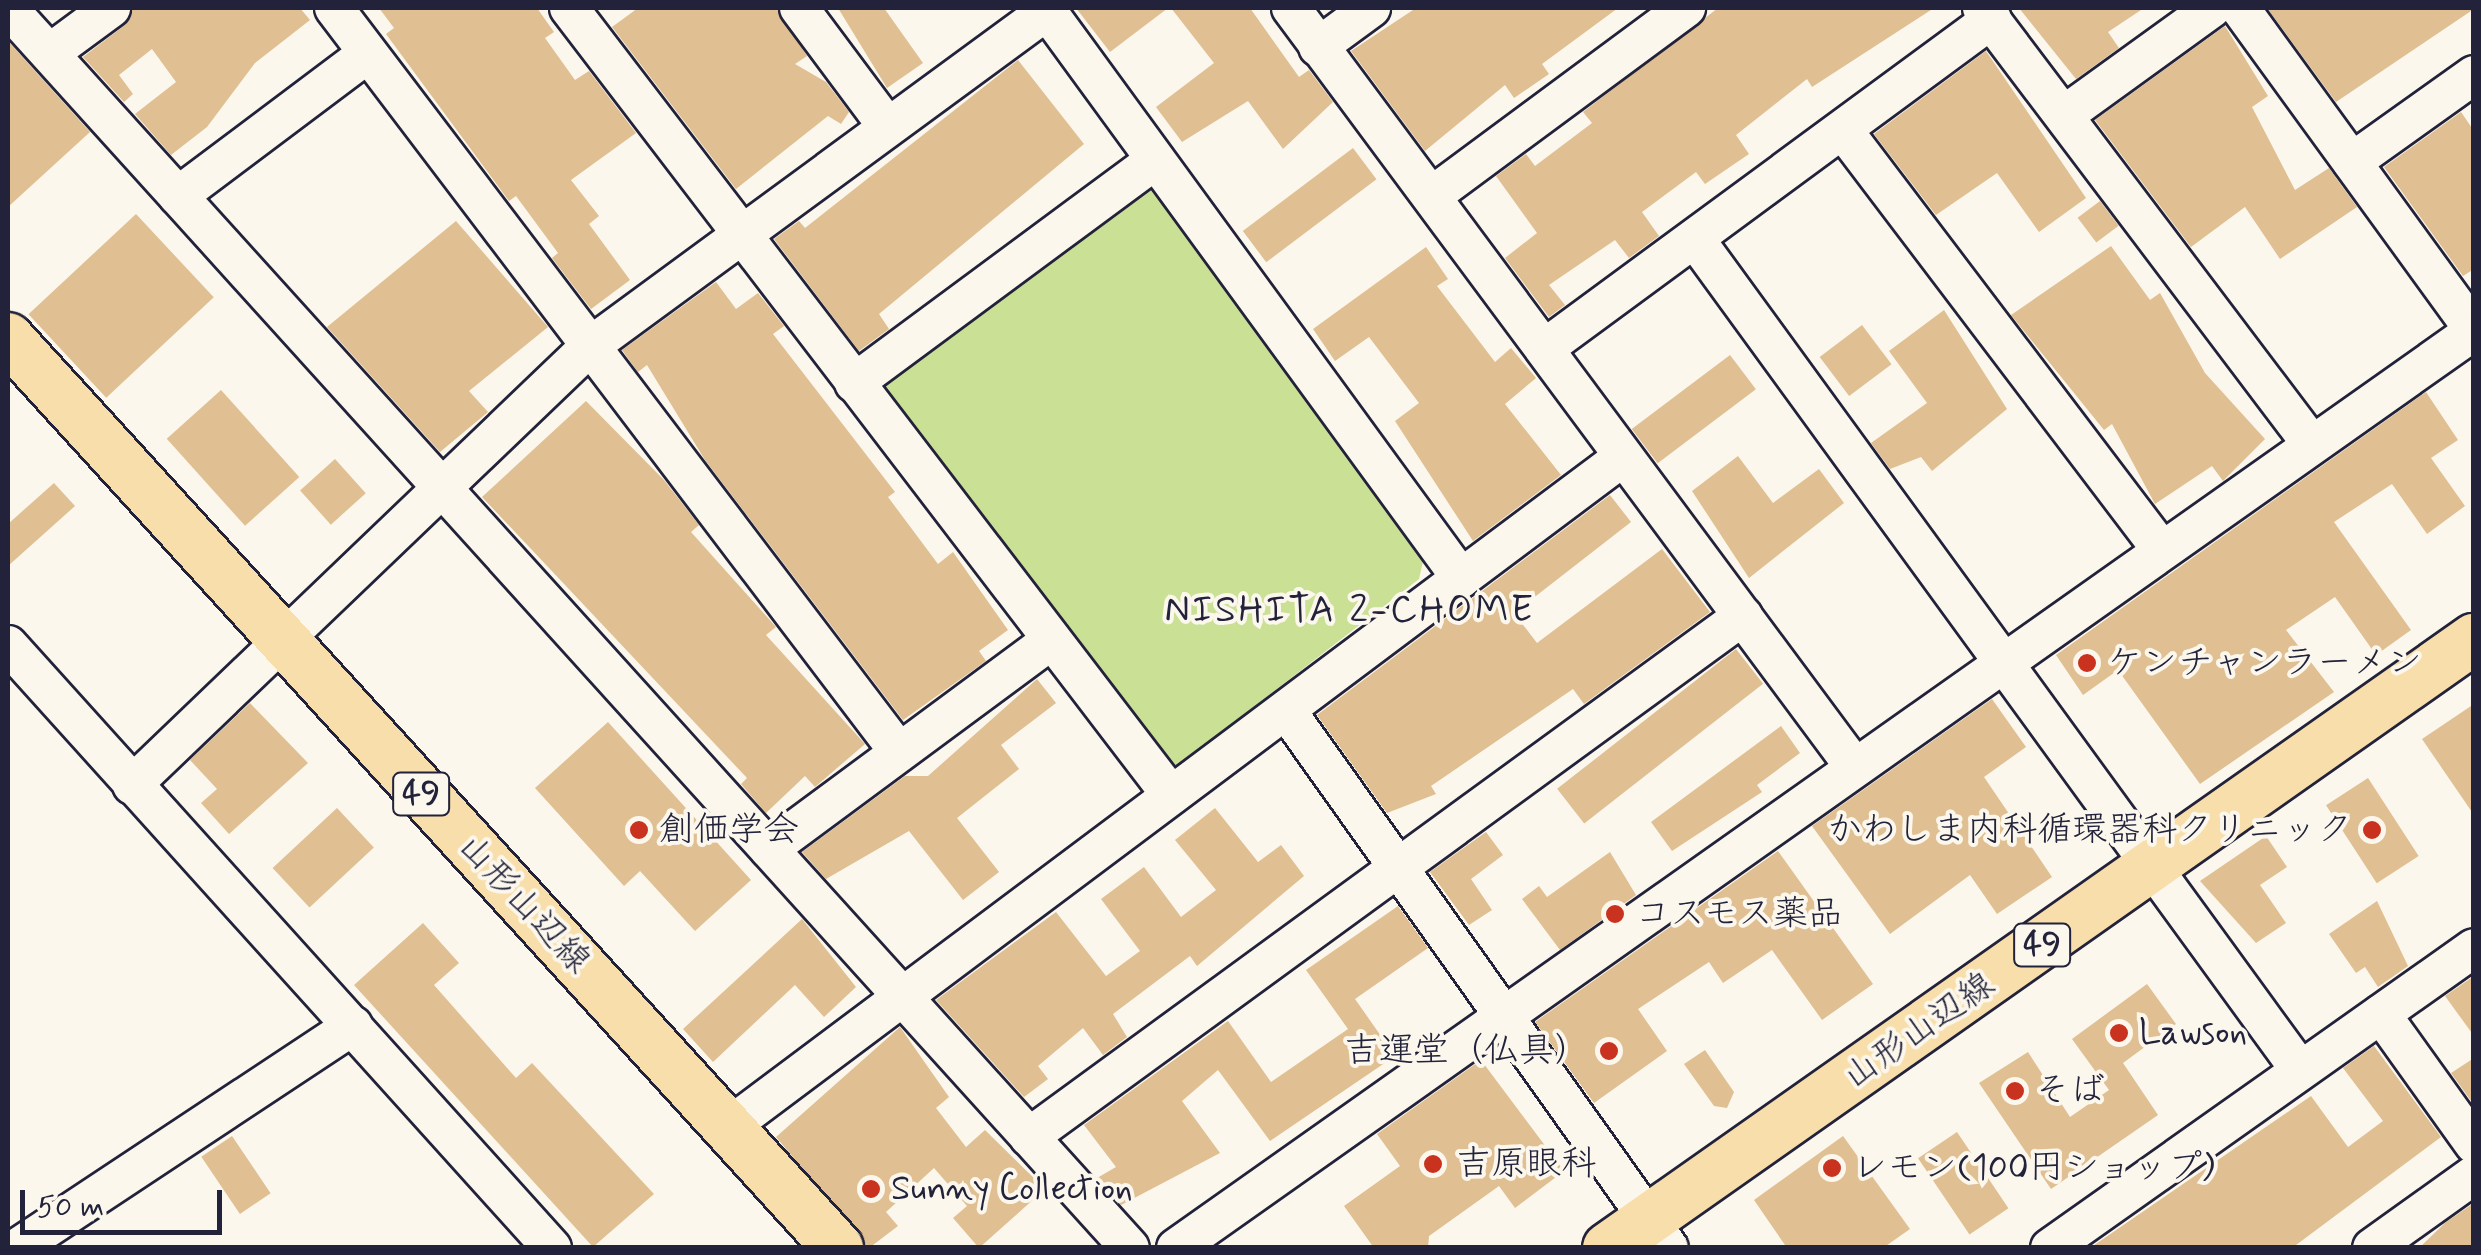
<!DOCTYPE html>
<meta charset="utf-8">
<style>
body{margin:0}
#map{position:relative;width:2481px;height:1255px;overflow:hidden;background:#fbf7ec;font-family:Mynerve,"Klee One",sans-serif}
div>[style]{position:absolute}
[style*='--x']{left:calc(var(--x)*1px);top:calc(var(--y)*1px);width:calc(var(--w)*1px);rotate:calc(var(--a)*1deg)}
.green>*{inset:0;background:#cae095}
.building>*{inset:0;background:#e0bf92;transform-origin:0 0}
.roads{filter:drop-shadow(2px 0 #22223b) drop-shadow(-2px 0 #22223b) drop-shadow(0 2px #22223b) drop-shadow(0 -2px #22223b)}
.minor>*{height:38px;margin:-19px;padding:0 19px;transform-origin:19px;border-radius:19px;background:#fbf7ec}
.major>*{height:50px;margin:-25px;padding:0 25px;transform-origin:25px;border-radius:25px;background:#f8deab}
.dots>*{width:28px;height:28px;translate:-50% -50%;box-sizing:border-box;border:5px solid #fbf7ec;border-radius:50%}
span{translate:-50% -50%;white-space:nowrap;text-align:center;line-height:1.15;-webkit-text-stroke:8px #fbf7ec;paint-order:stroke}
.shield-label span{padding:2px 8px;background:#fbf7ec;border:2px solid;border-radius:8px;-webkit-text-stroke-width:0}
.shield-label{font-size:32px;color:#22223b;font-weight:700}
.poi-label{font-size:35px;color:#22223b}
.left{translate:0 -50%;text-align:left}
.right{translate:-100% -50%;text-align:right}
.street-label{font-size:35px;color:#22223b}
.neighbourhood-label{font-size:38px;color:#22223b;letter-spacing:2.5px}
.frame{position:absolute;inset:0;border:10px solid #22223b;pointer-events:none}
.scale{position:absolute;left:20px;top:1190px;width:202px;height:45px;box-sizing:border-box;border:5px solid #22223b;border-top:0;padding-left:12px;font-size:30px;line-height:35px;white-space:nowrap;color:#22223b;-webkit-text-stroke:8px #fbf7ec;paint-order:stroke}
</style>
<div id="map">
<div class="green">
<i style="clip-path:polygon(1152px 183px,1425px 553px,1419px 579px,1172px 770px,874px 386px)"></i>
</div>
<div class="building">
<i style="clip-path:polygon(133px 8px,300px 8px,310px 20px,255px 63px,207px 127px,171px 155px,135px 114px,176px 82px,152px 49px,119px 75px,133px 94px,124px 102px,83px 57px,125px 25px)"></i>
<i style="clip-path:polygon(379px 8px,537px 8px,554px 32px,545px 38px,575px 80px,589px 71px,636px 133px,571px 180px,599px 216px,589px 224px,630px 280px,591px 309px,552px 258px,558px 253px,516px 196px,509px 201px,386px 34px,394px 28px)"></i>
<i style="clip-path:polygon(638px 8px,777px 8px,807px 56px,795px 64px,826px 82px,849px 112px,841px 124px,828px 116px,736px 189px,612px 27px)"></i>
<i style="clip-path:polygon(838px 8px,884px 8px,923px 63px,887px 88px)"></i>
<i style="clip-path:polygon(1076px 8px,1168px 8px,1110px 52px)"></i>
<i style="clip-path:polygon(1171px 8px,1250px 8px,1299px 77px,1309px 70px,1333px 102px,1283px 149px,1248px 101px,1182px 142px,1156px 107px,1214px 63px)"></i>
<i style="clip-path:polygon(1416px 8px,1618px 8px,1542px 64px,1549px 74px,1514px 98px,1505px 85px,1425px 151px,1351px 51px)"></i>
<i style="clip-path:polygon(1718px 8px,1934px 8px,1812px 87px,1807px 79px,1736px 135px,1749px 154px,1705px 184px,1696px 172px,1642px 212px,1659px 236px,1629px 258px,1615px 240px,1549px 285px,1565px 305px,1549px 317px,1505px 258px,1537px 233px,1496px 176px,1526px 154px,1535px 166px,1592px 123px,1583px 112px)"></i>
<i style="clip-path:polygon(2019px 8px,2144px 8px,2108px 32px,2119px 48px,2076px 79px)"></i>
<i style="clip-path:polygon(2267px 8px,2474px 8px,2474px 9px,2336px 102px)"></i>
<i style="clip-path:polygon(2225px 26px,2268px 96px,2252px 107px,2295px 190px,2329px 168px,2357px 207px,2280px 259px,2245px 207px,2191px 247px,2095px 120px)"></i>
<i style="clip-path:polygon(8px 41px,90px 132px,8px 207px)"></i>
<i style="clip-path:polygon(1986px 51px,2086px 198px,2039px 232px,1997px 173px,1936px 215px,1874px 134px)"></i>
<i style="clip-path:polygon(1018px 60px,1084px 144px,879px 314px,889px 329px,859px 351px,774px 239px,799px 221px,805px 228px)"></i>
<i style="clip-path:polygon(2461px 112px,2474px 131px,2474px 269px,2463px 276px,2384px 167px)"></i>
<i style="left:1353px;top:148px;width:39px;height:138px;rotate:53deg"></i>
<i style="left:2100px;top:201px;width:31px;height:28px;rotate:53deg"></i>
<i style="left:136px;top:214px;width:114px;height:147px;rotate:47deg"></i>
<i style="clip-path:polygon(456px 221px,548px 327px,469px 391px,488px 412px,440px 452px,327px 327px)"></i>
<i style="clip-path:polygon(2111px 246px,2150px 300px,2160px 293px,2205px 373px,2265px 439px,2223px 481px,2212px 466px,2155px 504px,2112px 424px,2104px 430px,2011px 315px)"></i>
<i style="clip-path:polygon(1426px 247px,1448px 279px,1437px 286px,1495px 362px,1511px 348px,1536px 378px,1505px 404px,1561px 475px,1473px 541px,1395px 421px,1419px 403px,1369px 337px,1335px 361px,1313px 329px)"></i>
<i style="clip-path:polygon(716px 282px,736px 309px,758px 293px,784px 326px,773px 334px,895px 492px,888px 497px,938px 564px,953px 552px,1008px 630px,979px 651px,986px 661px,903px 720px,705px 460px,647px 365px,638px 372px,622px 350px)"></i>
<i style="clip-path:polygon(1944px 310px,2007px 409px,1932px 471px,1921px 457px,1890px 469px,1871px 443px,1927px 403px,1889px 351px)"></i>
<i style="left:1862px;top:325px;width:49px;height:53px;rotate:53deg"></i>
<i style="left:1730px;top:355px;width:43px;height:123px;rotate:53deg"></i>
<i style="left:221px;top:390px;width:117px;height:73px;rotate:48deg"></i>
<i style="clip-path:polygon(2426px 392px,2458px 440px,2431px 458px,2465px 506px,2427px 534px,2392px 484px,2334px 522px,2411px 630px,2376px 655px,2335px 597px,2286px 630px,2334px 692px,2200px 784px,2118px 670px,2083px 695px,2056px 655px)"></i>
<i style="clip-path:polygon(586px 401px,664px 480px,699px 525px,691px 532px,776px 627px,766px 635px,865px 744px,815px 787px,805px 776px,766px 813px,741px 784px,747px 778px,482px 497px)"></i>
<i style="clip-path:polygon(1738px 456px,1773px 503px,1819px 469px,1844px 503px,1749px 578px,1692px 491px)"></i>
<i style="left:335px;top:459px;width:46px;height:47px;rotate:48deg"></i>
<i style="clip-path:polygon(54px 483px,75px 506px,8px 566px,8px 524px)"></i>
<i style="clip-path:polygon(1610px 495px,1631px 522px,1514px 613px,1537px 643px,1662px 549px,1710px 612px,1584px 704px,1573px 689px,1431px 786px,1436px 794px,1387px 813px,1317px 715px)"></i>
<i style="left:1736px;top:649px;width:44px;height:227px;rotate:52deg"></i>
<i style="clip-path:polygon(1037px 679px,1056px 703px,1001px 745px,1019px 769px,957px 818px,999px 872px,963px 900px,909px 831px,826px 879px,802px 852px,905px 776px,928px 776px)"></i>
<i style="clip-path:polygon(1992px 699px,2026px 747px,1984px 777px,2052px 877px,1997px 914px,1970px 875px,1890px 934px,1812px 826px)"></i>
<i style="clip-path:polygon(250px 703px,308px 763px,229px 834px,201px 803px,217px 789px,190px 760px)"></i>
<i style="clip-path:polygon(2474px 704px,2474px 815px,2422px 739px)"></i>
<i style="clip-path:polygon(608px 722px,751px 880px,695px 931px,640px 871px,624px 886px,535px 788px)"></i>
<i style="clip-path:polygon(1781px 726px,1800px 753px,1757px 785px,1762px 792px,1672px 851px,1651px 822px)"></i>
<i style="left:2368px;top:778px;width:93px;height:50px;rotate:57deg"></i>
<i style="left:337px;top:808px;width:54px;height:88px;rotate:47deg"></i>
<i style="clip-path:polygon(1215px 808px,1258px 862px,1281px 845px,1304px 876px,1197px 966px,1190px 956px,1113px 1014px,1127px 1037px,1103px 1055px,1083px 1028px,1038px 1066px,1048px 1079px,1024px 1097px,936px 1000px,1056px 912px,1106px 976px,1140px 951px,1101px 899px,1144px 867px,1181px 917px,1216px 890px,1175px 840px)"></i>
<i style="clip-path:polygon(1486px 832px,1503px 855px,1471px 879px,1492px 910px,1469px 925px,1430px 872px)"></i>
<i style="clip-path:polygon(2266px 836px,2287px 867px,2260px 885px,2286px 923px,2256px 943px,2200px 881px)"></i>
<i style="clip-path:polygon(1778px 851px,1873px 984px,1822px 1020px,1772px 950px,1723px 983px,1709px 962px,1638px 1009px,1667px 1051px,1594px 1103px,1535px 1022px)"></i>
<i style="clip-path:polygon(1610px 852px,1636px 895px,1560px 950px,1522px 899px,1539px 886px,1547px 897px)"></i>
<i style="clip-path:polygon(2377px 901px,2408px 966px,2378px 987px,2365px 967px,2356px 973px,2329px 934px)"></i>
<i style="clip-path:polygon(1398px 906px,1428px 948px,1355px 999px,1395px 1056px,1270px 1141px,1218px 1070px,1182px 1101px,1220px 1153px,1121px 1205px,1097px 1178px,1116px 1167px,1084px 1125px,1228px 1021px,1271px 1082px,1348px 1029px,1306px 970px)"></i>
<i style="clip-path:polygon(802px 919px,856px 987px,824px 1017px,795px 985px,713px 1062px,683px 1029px)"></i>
<i style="clip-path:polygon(423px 923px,459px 963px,434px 985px,516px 1078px,532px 1063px,654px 1194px,593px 1247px,354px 985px)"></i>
<i style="clip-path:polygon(2474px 976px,2474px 1036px,2445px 996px)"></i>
<i style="clip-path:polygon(2147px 984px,2176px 1024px,2123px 1063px,2158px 1115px,2051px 1189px,1979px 1083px,2028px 1052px,2070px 1117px,2109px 1090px,2072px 1039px)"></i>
<i style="clip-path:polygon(900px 1027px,949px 1097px,936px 1108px,966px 1147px,985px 1130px,1045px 1189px,979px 1248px,953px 1218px,967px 1206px,934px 1168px,886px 1212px,898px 1226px,869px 1248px,776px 1137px)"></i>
<i style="clip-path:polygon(2374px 1046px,2441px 1137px,2292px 1248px,2090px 1248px,2311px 1096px,2348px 1147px,2383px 1121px,2343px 1068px)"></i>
<i style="clip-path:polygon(1705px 1050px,1734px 1092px,1727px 1108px,1714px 1106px,1684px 1064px)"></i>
<i style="clip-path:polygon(2474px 1058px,2474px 1105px,2451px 1073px)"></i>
<i style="clip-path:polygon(1481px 1060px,1564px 1171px,1515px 1208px,1499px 1186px,1429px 1236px,1428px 1248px,1374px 1248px,1344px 1206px,1400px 1166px,1377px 1134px)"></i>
<i style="left:1957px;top:1132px;width:92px;height:47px;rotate:56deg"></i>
<i style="left:232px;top:1136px;width:69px;height:37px;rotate:56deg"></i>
<i style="clip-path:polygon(1843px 1136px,1910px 1229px,1883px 1248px,1787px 1248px,1754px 1200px)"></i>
<i style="clip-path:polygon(2474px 1203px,2474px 1248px,2419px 1248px,2446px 1222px)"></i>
</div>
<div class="roads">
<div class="minor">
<i style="--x:8;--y:8;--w:1672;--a:47.86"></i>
<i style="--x:334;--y:8;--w:934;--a:52.79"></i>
<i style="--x:569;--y:8;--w:991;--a:52.59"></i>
<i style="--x:799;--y:8;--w:147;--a:53.3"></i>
<i style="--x:1045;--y:8;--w:706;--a:53.88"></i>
<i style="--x:1291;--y:8;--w:943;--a:53.41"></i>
<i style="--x:1982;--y:8;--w:544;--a:52.92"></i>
<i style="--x:2240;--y:8;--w:398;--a:54"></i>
<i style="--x:1318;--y:47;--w:66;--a:-36.3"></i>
<i style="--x:50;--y:53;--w:76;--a:-36.4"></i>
<i style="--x:2067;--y:113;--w:179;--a:-35.9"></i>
<i style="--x:1843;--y:130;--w:525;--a:52.82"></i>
<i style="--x:2352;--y:162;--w:150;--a:-35.5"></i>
<i style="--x:1433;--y:195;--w:315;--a:-36.5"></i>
<i style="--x:178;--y:196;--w:236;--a:-36.9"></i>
<i style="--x:1695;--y:239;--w:1028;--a:53.94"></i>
<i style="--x:1545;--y:348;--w:555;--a:-36.35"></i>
<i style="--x:854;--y:383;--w:375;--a:-36.5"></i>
<i style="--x:8;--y:645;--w:812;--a:47.94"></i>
<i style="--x:1286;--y:710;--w:660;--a:54.55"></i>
<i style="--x:132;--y:785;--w:633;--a:-43.78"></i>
<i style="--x:589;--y:347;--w:573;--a:-36.27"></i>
<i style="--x:769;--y:849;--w:348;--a:-36.5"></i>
<i style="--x:2381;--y:1014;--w:160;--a:54.4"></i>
<i style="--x:730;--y:1126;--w:1116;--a:-36.84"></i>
<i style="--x:1029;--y:1137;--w:884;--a:-36.12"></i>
<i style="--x:17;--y:1248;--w:403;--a:-33.5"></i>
<i style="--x:1176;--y:1248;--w:1589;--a:-35.24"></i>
<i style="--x:2050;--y:1248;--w:519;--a:-35.28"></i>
<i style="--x:2372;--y:1248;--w:125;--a:-35.6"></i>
</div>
<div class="major">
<i style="--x:8;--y:338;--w:1232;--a:47.63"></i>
<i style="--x:1608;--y:1248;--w:1059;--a:-35.12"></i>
</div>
</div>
<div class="dots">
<i style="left:2087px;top:663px;background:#c8321e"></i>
<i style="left:639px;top:830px;background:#c8321e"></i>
<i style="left:2372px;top:830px;background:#c8321e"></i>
<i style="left:1615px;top:914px;background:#c8321e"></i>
<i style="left:2119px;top:1033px;background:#c8321e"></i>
<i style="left:1609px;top:1051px;background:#c8321e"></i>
<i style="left:2015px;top:1091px;background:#c8321e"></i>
<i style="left:1433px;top:1164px;background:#c8321e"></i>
<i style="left:1832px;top:1168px;background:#c8321e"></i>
<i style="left:871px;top:1189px;background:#c8321e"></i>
</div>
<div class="shield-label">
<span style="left:421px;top:794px">49</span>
<span style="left:2042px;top:945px">49</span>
</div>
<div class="poi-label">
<span class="left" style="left:2107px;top:663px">ケンチャンラーメン</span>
<span class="left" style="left:659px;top:830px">創価学会</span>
<span class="right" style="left:2352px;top:830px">かわしま内科循環器科クリニック</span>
<span class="left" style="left:1635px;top:914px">コスモス薬品</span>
<span class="left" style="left:2139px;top:1033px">Lawson</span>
<span class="right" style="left:1589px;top:1051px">吉運堂（仏具）</span>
<span class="left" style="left:2035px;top:1091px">そば</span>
<span class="left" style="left:1456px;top:1164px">吉原眼科</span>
<span class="left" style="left:1852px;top:1168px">レモン(100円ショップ)</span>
<span class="left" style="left:891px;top:1189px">Sunny Collection</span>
</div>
<div class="street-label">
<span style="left:524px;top:904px;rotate:47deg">山形山辺線</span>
<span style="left:1919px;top:1031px;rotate:-35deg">山形山辺線</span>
</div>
<div class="neighbourhood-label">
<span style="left:1350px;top:611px">NISHITA 2-CHOME</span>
</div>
<div class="frame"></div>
<div class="scale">50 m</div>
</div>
